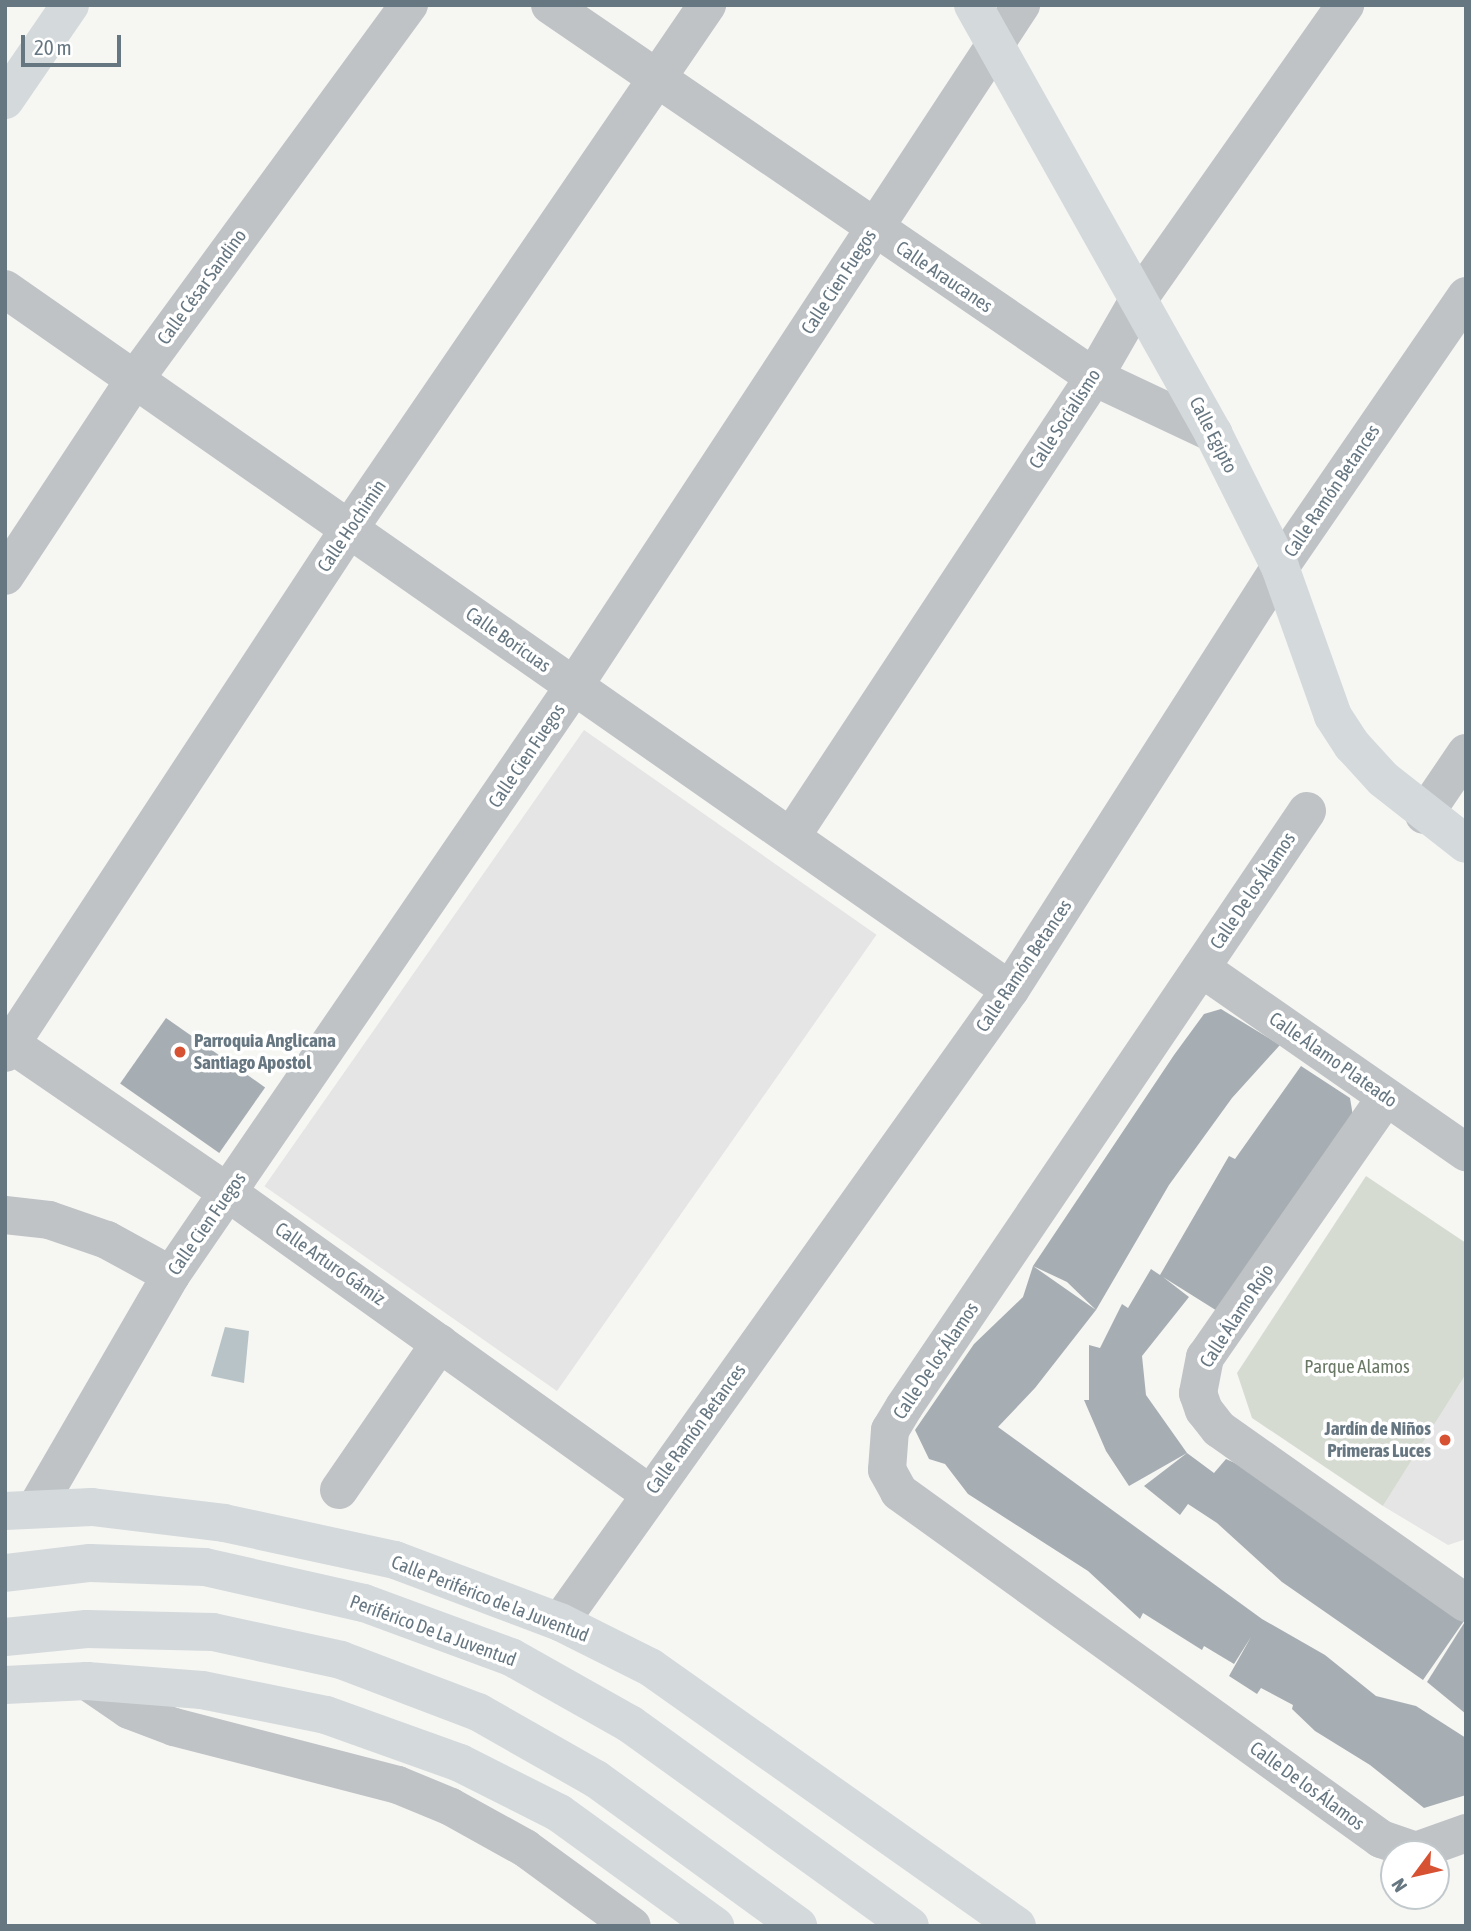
<!DOCTYPE html>
<meta charset="utf-8">
<style>
body{margin:0}
#map{position:relative;width:1471px;height:1931px;overflow:hidden;background:#f6f6f3;font-family:"Asap Condensed",sans-serif}
div>[style]{position:absolute}
[style*='--x']{left:calc(var(--x)*1px);top:calc(var(--y)*1px);width:calc(var(--w)*1px);rotate:calc(var(--a)*1deg)}
.built>*{inset:0;background:#e4e5e4;transform-origin:0 0}
.green>*{inset:0;background:#d6dbd2}
.water>*{inset:0;background:#b7c3c6}
.building>*{inset:0;background:#a7aeb3;transform-origin:0 0}
.minor>*{height:38px;margin:-19px;padding:0 19px;transform-origin:19px;border-radius:19px;background:#bfc3c6}
.major>*{height:38px;margin:-19px;padding:0 19px;transform-origin:19px;border-radius:19px;background:#d4d9dc}
.highway>*{height:38px;margin:-19px;padding:0 19px;transform-origin:19px;border-radius:19px;background:#d4d9dc}
.dots>*{width:19px;height:19px;translate:-50% -50%;box-sizing:border-box;border:4px solid #fff;border-radius:50%}
span{translate:-50% -50%;white-space:nowrap;text-align:center;line-height:1.15;-webkit-text-stroke:7px #fff;paint-order:stroke}
.street-label{font-size:19px;color:#677782}
.poi-label{font-size:19px;color:#677782;font-weight:700}
.left{translate:0 -50%;text-align:left}
.right{translate:-100% -50%;text-align:right}
.park-label{font-size:19px;color:#6a7966}
.frame{position:absolute;inset:0;border:7px solid #677782;pointer-events:none}
.north{position:absolute;left:1380px;top:1840px;width:70px;height:70px;box-sizing:border-box;background:#fff;border:2px solid #c2c9cd;border-radius:50%;rotate:237deg;font-size:19px;font-weight:700;line-height:28px;text-align:center;color:#677782}
.north::after{content:'';display:block;margin:auto;width:24px;height:32px;background:#d65233;clip-path:polygon(50% 0,100% 100%,50% 72%,0 100%)}
.scale{position:absolute;left:21px;top:35px;width:100px;height:32px;box-sizing:border-box;border:4px solid #677782;border-top:0;padding-left:9px;font-size:21px;line-height:24px;white-space:nowrap;color:#677782;-webkit-text-stroke:5px #fff;paint-order:stroke}
</style>
<div id="map">
<div class="built">
<i style="left:584px;top:730px;width:357px;height:557px;rotate:35deg"></i>
<i style="clip-path:polygon(1466px 1374px,1466px 1539px,1448px 1545px,1383px 1506px)"></i>
</div>
<div class="green">
<i style="clip-path:polygon(1366px 1176px,1466px 1243px,1466px 1374px,1383px 1506px,1252px 1418px,1237px 1373px)"></i>
</div>
<div class="water">
<i style="clip-path:polygon(225px 1327px,249px 1331px,244px 1383px,211px 1376px)"></i>
</div>
<div class="building">
<i style="clip-path:polygon(1221px 1009px,1280px 1045px,1232px 1098px,1169px 1185px,1096px 1310px,1035px 1388px,998px 1427px,1262px 1619px,1325px 1655px,1376px 1696px,1416px 1706px,1466px 1738px,1466px 1795px,1424px 1808px,1370px 1765px,1315px 1731px,1292px 1709px,1293px 1705px,1261px 1688px,1257px 1694px,1229px 1676px,1251px 1637px,1234px 1664px,1204px 1646px,1202px 1650px,1143px 1613px,1140px 1619px,1088px 1571px,968px 1494px,945px 1464px,929px 1459px,915px 1430px,974px 1344px,1023px 1297px,1033px 1266px,1096px 1310px,1067px 1282px,1033px 1266px,1174px 1055px,1204px 1014px)"></i>
<i style="left:166px;top:1018px;width:121px;height:80px;rotate:35deg"></i>
<i style="clip-path:polygon(1301px 1066px,1350px 1098px,1353px 1116px,1222px 1314px,1163px 1277px,1189px 1297px,1142px 1356px,1146px 1395px,1187px 1453px,1214px 1473px,1226px 1459px,1264px 1476px,1466px 1618px,1423px 1680px,1282px 1582px,1217px 1523px,1188px 1504px,1180px 1515px,1144px 1486px,1187px 1453px,1129px 1486px,1106px 1451px,1084px 1400px,1089px 1400px,1089px 1345px,1100px 1348px,1122px 1304px,1128px 1308px,1151px 1269px,1160px 1275px,1229px 1156px,1235px 1159px)"></i>
<i style="clip-path:polygon(1466px 1620px,1466px 1714px,1427px 1682px)"></i>
</div>
<div class="minor">
<i style="--x:550;--y:5;--w:659;--a:34.37"></i>
<i style="--x:1094;--y:377;--w:132;--a:25.2"></i>
<i style="--x:5;--y:289;--w:1225;--a:34.9"></i>
<i style="--x:5;--y:576;--w:236;--a:-56.6"></i>
<i style="--x:135;--y:379;--w:464;--a:-53.8"></i>
<i style="--x:1307;--y:811;--w:719;--a:124.07"></i>
<i style="--x:904;--y:1407;--w:27;--a:121"></i>
<i style="--x:890;--y:1430;--w:40;--a:94.3"></i>
<i style="--x:887;--y:1470;--w:25;--a:61"></i>
<i style="--x:899;--y:1492;--w:594;--a:35.75"></i>
<i style="--x:1381;--y:1839;--w:37;--a:19"></i>
<i style="--x:1416;--y:1851;--w:53;--a:-19.8"></i>
<i style="--x:1424;--y:815;--w:75;--a:-55.9"></i>
<i style="--x:791;--y:837;--w:551;--a:-56.63"></i>
<i style="--x:1094;--y:377;--w:92;--a:-60.1"></i>
<i style="--x:1140;--y:297;--w:357;--a:-54.9"></i>
<i style="--x:1201;--y:968;--w:323;--a:34.8"></i>
<i style="--x:5;--y:1040;--w:273;--a:34.4"></i>
<i style="--x:230;--y:1194;--w:516;--a:35.54"></i>
<i style="--x:5;--y:1053;--w:627;--a:-56.72"></i>
<i style="--x:349;--y:529;--w:635;--a:-55.66"></i>
<i style="--x:1386;--y:1097;--w:317;--a:124.8"></i>
<i style="--x:1205;--y:1357;--w:37;--a:101"></i>
<i style="--x:1198;--y:1393;--w:18;--a:71"></i>
<i style="--x:1204;--y:1410;--w:24;--a:52"></i>
<i style="--x:1219;--y:1429;--w:302;--a:35.2"></i>
<i style="--x:5;--y:1215;--w:44;--a:6.5"></i>
<i style="--x:49;--y:1220;--w:61;--a:19"></i>
<i style="--x:107;--y:1240;--w:73;--a:28.7"></i>
<i style="--x:339;--y:1490;--w:178;--a:-55.5"></i>
<i style="--x:36;--y:1508;--w:269;--a:-59.9"></i>
<i style="--x:171;--y:1275;--w:714;--a:-55.62"></i>
<i style="--x:574;--y:686;--w:815;--a:-56.72"></i>
<i style="--x:560;--y:1622;--w:776;--a:-54.55"></i>
<i style="--x:1010;--y:990;--w:502;--a:-57.45"></i>
<i style="--x:1280;--y:567;--w:329;--a:-55.5"></i>
<i style="--x:87;--y:1681;--w:51;--a:34.6"></i>
<i style="--x:129;--y:1710;--w:48;--a:20.7"></i>
<i style="--x:174;--y:1727;--w:231;--a:14.5"></i>
<i style="--x:398;--y:1785;--w:57;--a:22.5"></i>
<i style="--x:451;--y:1807;--w:85;--a:29"></i>
<i style="--x:525;--y:1848;--w:132;--a:36.1"></i>
</div>
<div class="major">
<i style="--x:973;--y:5;--w:491;--a:60.7"></i>
<i style="--x:1213;--y:433;--w:150;--a:63.4"></i>
<i style="--x:1280;--y:567;--w:158;--a:70.4"></i>
<i style="--x:1333;--y:716;--w:35;--a:57"></i>
<i style="--x:1352;--y:745;--w:46;--a:47.6"></i>
<i style="--x:1383;--y:779;--w:105;--a:38.1"></i>
<i style="--x:5;--y:100;--w:115;--a:-55.6"></i>
<i style="--x:5;--y:1511;--w:87;--a:-2.6"></i>
<i style="--x:92;--y:1507;--w:133;--a:6.9"></i>
<i style="--x:224;--y:1523;--w:175;--a:12.2"></i>
<i style="--x:395;--y:1560;--w:176;--a:20.6"></i>
<i style="--x:560;--y:1622;--w:101;--a:26.6"></i>
<i style="--x:650;--y:1667;--w:449;--a:35.2"></i>
<i style="--x:5;--y:1685;--w:82;--a:-2.8"></i>
<i style="--x:87;--y:1681;--w:115;--a:4.5"></i>
<i style="--x:202;--y:1690;--w:126;--a:11.4"></i>
<i style="--x:326;--y:1715;--w:142;--a:19.7"></i>
<i style="--x:460;--y:1763;--w:111;--a:26.8"></i>
<i style="--x:559;--y:1813;--w:193;--a:35.9"></i>
</div>
<div class="highway">
<i style="--x:5;--y:1573;--w:86;--a:-6.7"></i>
<i style="--x:90;--y:1563;--w:115;--a:2"></i>
<i style="--x:205;--y:1567;--w:163;--a:12.8"></i>
<i style="--x:364;--y:1603;--w:157;--a:20.2"></i>
<i style="--x:511;--y:1657;--w:137;--a:29.4"></i>
<i style="--x:630;--y:1724;--w:345;--a:35.8"></i>
<i style="--x:5;--y:1637;--w:82;--a:-5.6"></i>
<i style="--x:87;--y:1629;--w:126;--a:1.4"></i>
<i style="--x:213;--y:1632;--w:131;--a:12.3"></i>
<i style="--x:341;--y:1660;--w:147;--a:20.8"></i>
<i style="--x:478;--y:1712;--w:136;--a:29.6"></i>
<i style="--x:596;--y:1779;--w:250;--a:36"></i>
</div>
<div class="dots">
<i style="left:180px;top:1052px;background:#d65233"></i>
<i style="left:1445px;top:1440px;background:#d65233"></i>
</div>
<div class="street-label">
<span style="left:944px;top:277px;rotate:34deg">Calle Araucanes</span>
<span style="left:839px;top:282px;rotate:-57deg">Calle Cien Fuegos</span>
<span style="left:202px;top:287px;rotate:-54deg">Calle César Sandino</span>
<span style="left:1065px;top:419px;rotate:-57deg">Calle Socialismo</span>
<span style="left:1213px;top:435px;rotate:63deg">Calle Egipto</span>
<span style="left:1332px;top:491px;rotate:-56deg">Calle Ramón Betances</span>
<span style="left:352px;top:526px;rotate:-56deg">Calle Hochimin</span>
<span style="left:508px;top:640px;rotate:35deg">Calle Boricuas</span>
<span style="left:527px;top:756px;rotate:-56deg">Calle Cien Fuegos</span>
<span style="left:1253px;top:891px;rotate:-56deg">Calle De los Álamos</span>
<span style="left:1024px;top:966px;rotate:-56deg">Calle Ramón Betances</span>
<span style="left:1333px;top:1060px;rotate:35deg">Calle Álamo Plateado</span>
<span style="left:207px;top:1224px;rotate:-55deg">Calle Cien Fuegos</span>
<span style="left:330px;top:1264px;rotate:35deg">Calle Arturo Gámiz</span>
<span style="left:1237px;top:1316px;rotate:-57deg">Calle Álamo Rojo</span>
<span style="left:936px;top:1361px;rotate:-56deg">Calle De los Álamos</span>
<span style="left:696px;top:1429px;rotate:-54deg">Calle Ramón Betances</span>
<span style="left:490px;top:1599px;rotate:21deg">Calle Periférico de la Juventud</span>
<span style="left:433px;top:1631px;rotate:20deg">Periférico De La Juventud</span>
<span style="left:1307px;top:1786px;rotate:36deg">Calle De los Álamos</span>
</div>
<div class="poi-label">
<span class="left" style="left:194px;top:1052px">Parroquia Anglicana<br>Santiago Apostol</span>
<span class="right" style="left:1431px;top:1440px">Jardín de Niños<br>Primeras Luces</span>
</div>
<div class="park-label">
<span style="left:1357px;top:1367px">Parque Alamos</span>
</div>
<div class="frame"></div>
<div class="north">N</div>
<div class="scale">20 m</div>
</div>
